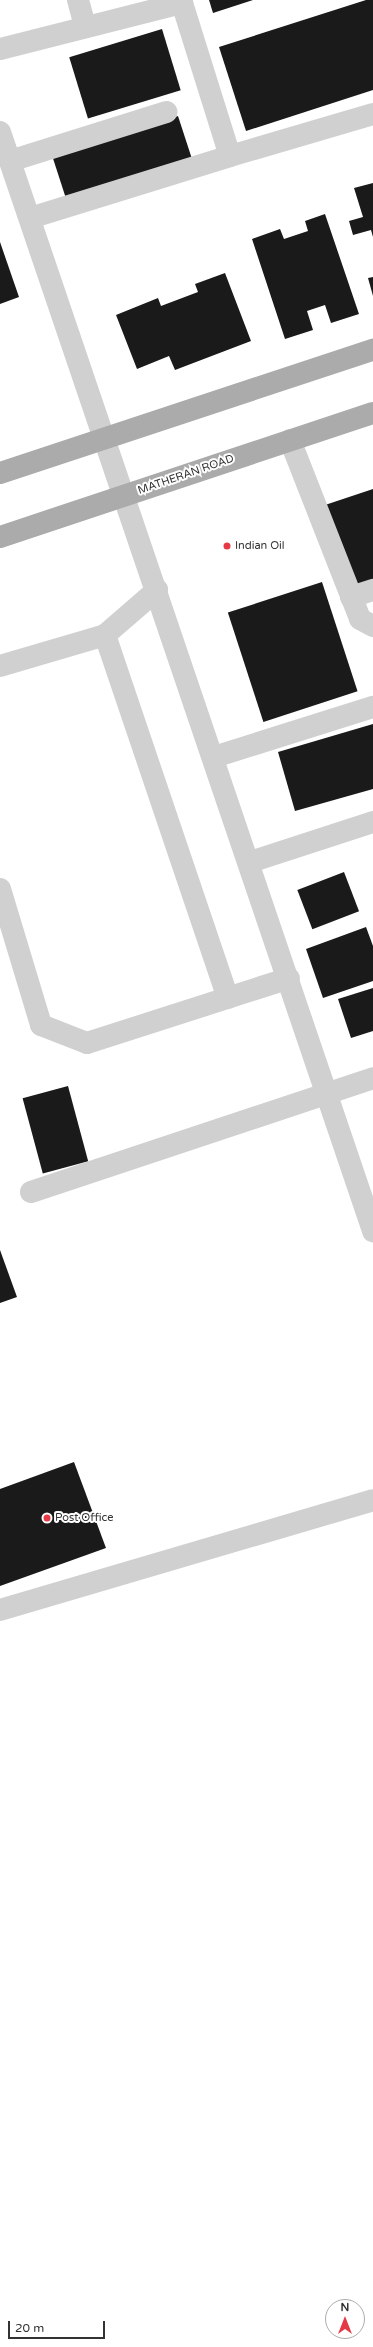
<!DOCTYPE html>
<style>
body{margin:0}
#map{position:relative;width:373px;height:2347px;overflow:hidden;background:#fff;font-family:"Varela Round",sans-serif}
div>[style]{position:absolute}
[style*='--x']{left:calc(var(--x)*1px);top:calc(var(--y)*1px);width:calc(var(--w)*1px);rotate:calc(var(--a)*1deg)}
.building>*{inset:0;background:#1a1a1a;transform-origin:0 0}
.minor>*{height:22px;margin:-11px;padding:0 11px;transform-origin:11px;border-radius:11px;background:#d0d0d0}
.major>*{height:22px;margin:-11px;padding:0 11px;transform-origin:11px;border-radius:11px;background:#ababab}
.dots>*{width:11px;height:11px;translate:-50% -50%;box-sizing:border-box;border:2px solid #fff;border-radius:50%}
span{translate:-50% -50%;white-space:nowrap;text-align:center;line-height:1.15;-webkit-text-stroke:4px #fff;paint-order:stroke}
.street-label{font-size:11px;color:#333}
.poi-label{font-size:11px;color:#333}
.left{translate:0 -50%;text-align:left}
.north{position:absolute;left:325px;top:2299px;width:40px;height:40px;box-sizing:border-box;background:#fff;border:1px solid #adadad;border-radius:50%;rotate:0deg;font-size:11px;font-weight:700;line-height:16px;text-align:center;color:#333}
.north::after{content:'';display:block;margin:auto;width:14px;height:18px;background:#e63946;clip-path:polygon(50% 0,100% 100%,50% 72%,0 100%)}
.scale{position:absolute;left:8px;top:2321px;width:97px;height:18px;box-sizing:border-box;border:2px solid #333;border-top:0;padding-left:5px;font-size:12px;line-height:14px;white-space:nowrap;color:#333;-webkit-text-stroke:3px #fff;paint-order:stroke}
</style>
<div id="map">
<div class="building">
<i style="clip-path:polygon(209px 0,253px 0,213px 13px)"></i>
<i style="clip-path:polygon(366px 0,373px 0,373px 90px,246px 131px,219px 47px)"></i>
<i style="left:162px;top:29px;width:64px;height:97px;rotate:73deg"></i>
<i style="left:178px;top:116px;width:49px;height:132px;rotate:72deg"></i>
<i style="clip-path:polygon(373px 183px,373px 237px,371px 230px,353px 235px,349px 221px,363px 217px,354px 188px)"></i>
<i style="clip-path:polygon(325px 214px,359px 314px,331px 323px,325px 305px,307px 311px,313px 330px,285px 339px,252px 239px,280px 229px,284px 239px,308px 231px,305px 221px)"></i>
<i style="clip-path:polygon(0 242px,19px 297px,0 304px)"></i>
<i style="clip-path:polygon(225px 273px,251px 341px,175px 370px,169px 356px,137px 369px,116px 315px,158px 298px,161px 306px,198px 292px,195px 284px)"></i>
<i style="clip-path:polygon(373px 277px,373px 296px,368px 278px)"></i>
<i style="clip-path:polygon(373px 489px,373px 584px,355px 590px,325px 505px)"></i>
<i style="left:322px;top:582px;width:115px;height:99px;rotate:72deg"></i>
<i style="clip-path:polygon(373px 724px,373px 789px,295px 811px,278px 752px)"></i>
<i style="left:344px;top:872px;width:42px;height:50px;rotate:69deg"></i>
<i style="clip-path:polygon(366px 927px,373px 946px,373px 981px,323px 998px,306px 949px)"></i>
<i style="clip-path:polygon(373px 988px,373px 1031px,351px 1038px,338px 999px)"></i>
<i style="left:68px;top:1086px;width:78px;height:47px;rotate:75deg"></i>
<i style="clip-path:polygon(0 1250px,17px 1297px,0 1303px)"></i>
<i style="clip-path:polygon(74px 1462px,106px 1548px,0 1586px,0 1489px)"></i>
</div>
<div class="minor">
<i style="--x:78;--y:0;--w:28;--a:75"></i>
<i style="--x:0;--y:49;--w:188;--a:-14.2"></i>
<i style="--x:182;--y:3;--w:160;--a:72.6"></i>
<i style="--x:230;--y:156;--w:149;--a:-16.4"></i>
<i style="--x:0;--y:132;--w:1161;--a:71.25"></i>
<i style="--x:10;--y:161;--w:164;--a:-17.4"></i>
<i style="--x:30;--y:218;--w:209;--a:-17.2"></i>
<i style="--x:290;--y:440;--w:192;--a:68.6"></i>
<i style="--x:360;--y:619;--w:15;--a:28"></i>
<i style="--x:351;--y:597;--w:23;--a:-18"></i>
<i style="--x:105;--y:635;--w:69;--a:-40.9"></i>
<i style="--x:0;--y:666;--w:109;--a:-16.4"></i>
<i style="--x:105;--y:635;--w:383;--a:71.3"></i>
<i style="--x:214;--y:757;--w:167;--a:-17.5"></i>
<i style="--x:250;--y:862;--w:129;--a:-18"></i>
<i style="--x:0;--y:889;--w:142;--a:73.2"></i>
<i style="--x:41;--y:1025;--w:49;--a:21.4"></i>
<i style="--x:87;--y:1043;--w:212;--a:-17.8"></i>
<i style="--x:31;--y:1192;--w:360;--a:-18.4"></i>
<i style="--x:0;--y:1610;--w:389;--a:-16.4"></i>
</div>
<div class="major">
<i style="--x:0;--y:473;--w:393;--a:-18.3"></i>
<i style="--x:0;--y:537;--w:393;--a:-18.4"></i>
</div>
<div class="dots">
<i style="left:227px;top:546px;background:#e63946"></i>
<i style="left:47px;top:1518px;background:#e63946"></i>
</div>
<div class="street-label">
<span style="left:186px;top:475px;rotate:-19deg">MATHERAN ROAD</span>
</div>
<div class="poi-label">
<span class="left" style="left:235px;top:546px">Indian Oil</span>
<span class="left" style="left:55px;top:1518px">Post Office</span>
</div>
<div class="north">N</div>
<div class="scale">20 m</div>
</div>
